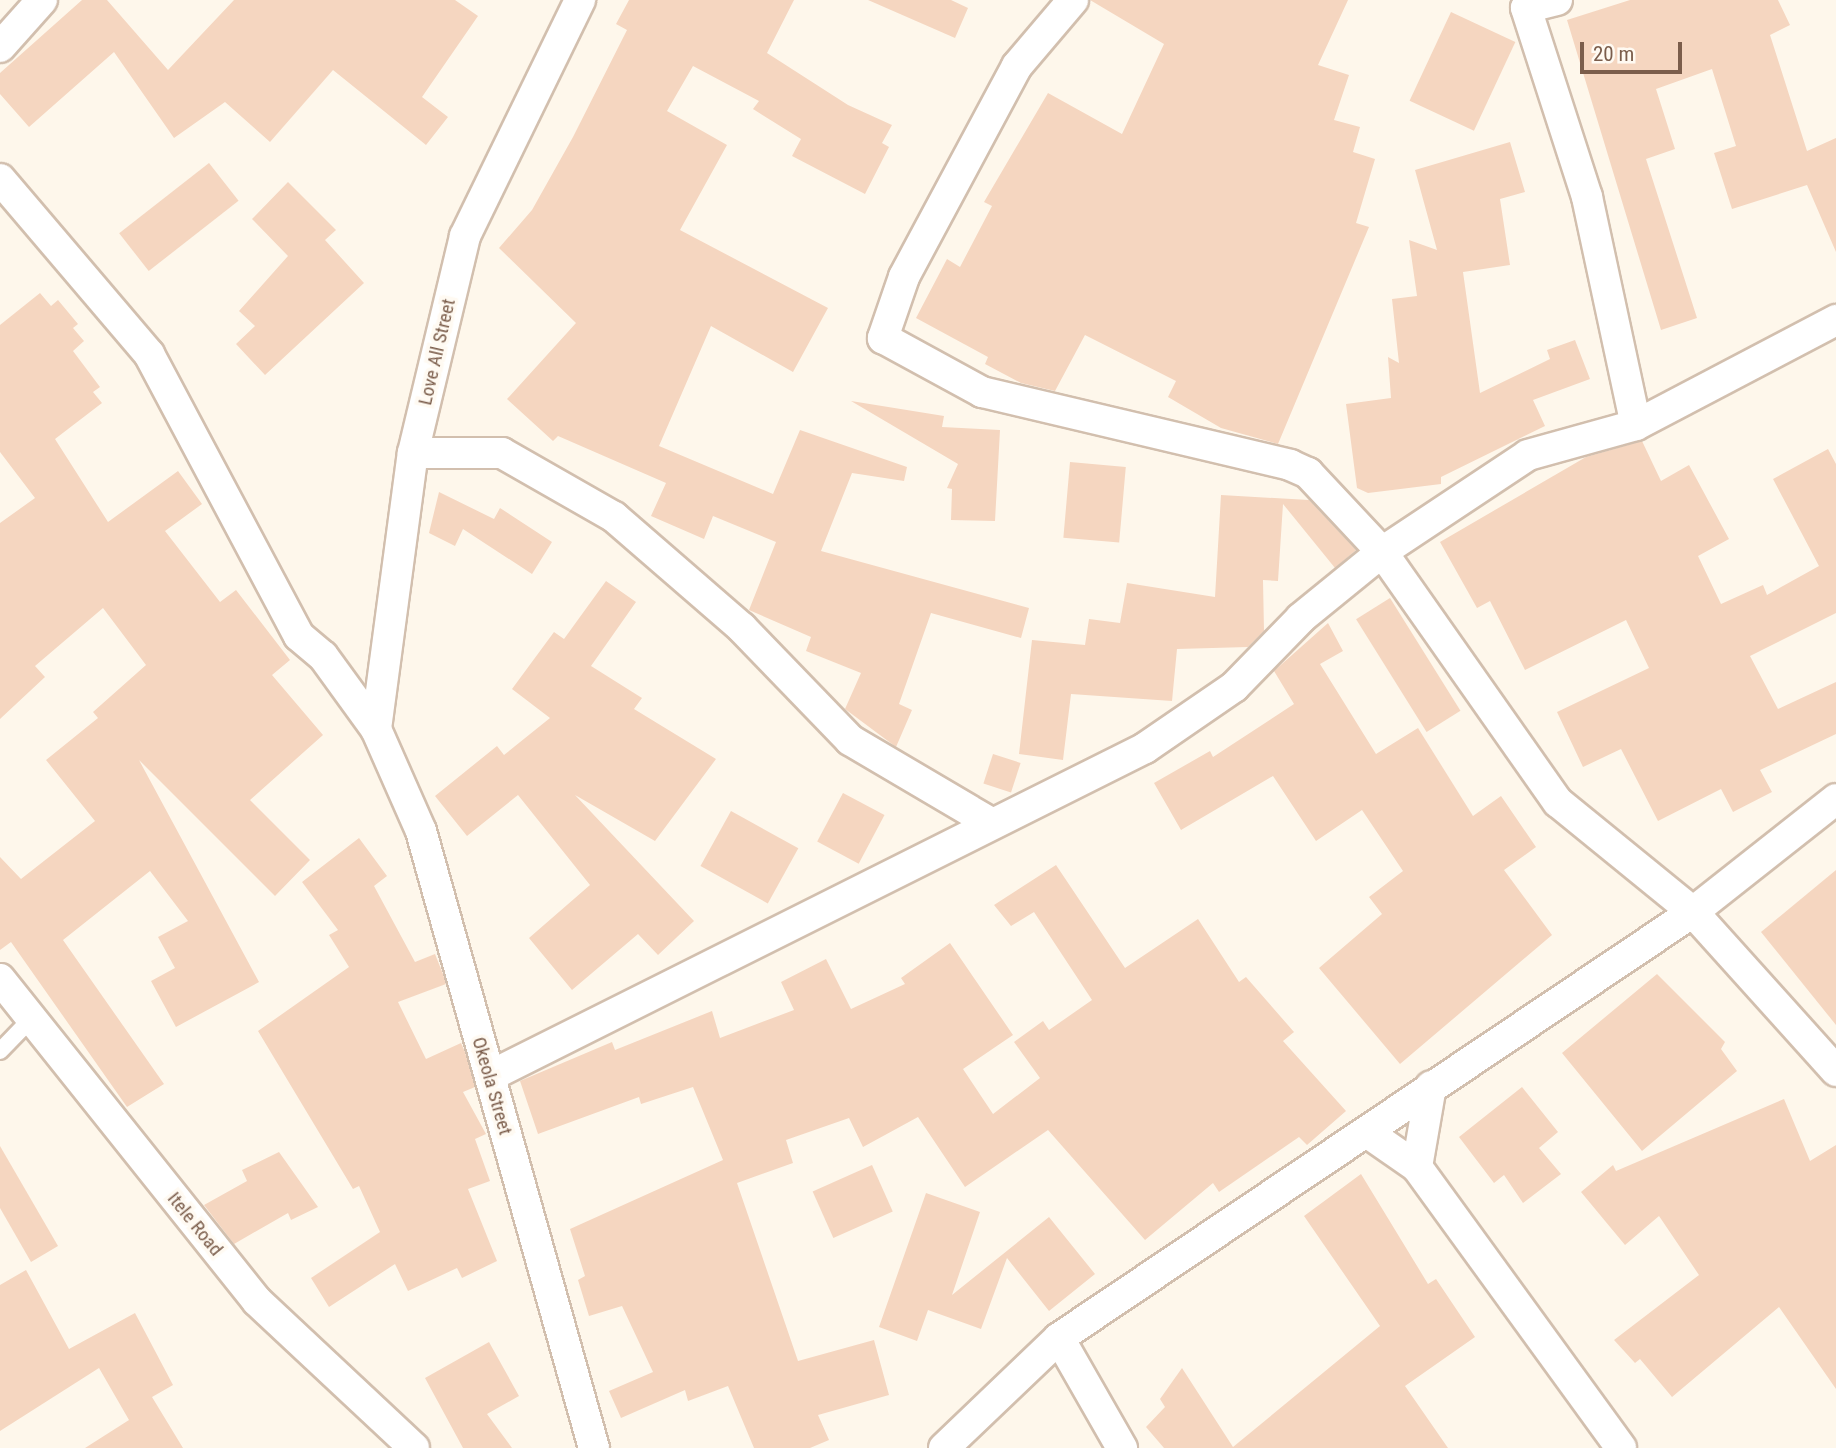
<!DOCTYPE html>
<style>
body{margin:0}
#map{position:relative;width:1836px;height:1448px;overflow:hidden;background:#fef7eb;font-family:"Roboto Condensed",sans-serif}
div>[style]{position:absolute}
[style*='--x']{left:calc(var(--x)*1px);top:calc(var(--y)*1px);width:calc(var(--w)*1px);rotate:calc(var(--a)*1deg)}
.building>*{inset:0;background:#f5d6c0;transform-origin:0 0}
.roads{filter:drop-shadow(2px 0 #d2bfae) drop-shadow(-2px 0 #d2bfae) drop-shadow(0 2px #d2bfae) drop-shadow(0 -2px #d2bfae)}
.service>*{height:16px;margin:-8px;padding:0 8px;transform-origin:8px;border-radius:8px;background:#fff}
.minor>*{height:30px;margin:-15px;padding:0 15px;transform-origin:15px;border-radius:15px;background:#fff}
span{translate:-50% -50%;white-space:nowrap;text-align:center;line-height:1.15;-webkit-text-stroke:7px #fffaf2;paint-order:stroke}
.street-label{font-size:19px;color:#7b5d4b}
.scale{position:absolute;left:1580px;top:42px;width:102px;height:32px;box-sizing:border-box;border:4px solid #7b5d4b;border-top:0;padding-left:9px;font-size:21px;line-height:24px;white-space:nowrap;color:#7b5d4b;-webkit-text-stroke:5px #fffaf2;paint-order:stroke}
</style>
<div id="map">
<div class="building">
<i style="clip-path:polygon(82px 0,107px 0,168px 70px,234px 0,455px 0,478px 16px,422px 97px,448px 117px,426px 145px,333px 70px,270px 142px,225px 102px,174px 138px,114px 52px,29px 127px,0 94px,0 73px)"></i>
<i style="clip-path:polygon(629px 0,794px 0,767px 53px,848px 105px,892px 125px,882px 143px,889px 147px,865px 194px,792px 156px,801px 139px,753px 109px,759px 101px,693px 66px,667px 111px,727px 145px,680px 230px,828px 308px,793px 372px,711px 326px,659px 446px,773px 494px,800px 430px,907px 467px,904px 481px,852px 473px,821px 551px,1029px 608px,1021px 638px,931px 613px,899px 704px,912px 710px,896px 747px,845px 709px,861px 673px,806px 651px,811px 637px,749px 610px,776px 542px,713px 516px,704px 539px,651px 516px,666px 483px,558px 436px,553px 441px,507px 399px,576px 323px,499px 248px,532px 210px,573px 137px,627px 30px,616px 24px)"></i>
<i style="clip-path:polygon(868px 0,951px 0,968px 8px,955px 38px)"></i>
<i style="clip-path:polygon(1090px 0,1348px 0,1318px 65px,1349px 75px,1334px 120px,1360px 127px,1353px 152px,1375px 159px,1356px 223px,1369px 227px,1278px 444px,1221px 428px,1168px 397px,1176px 381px,1085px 335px,1055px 391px,1021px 383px,985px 364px,988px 357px,916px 318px,947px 259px,960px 267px,992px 206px,984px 202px,1048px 93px,1122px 134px,1164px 44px)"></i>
<i style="clip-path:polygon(1630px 0,1778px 0,1790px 25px,1770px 35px,1807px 151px,1836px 138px,1836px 252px,1807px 185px,1732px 209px,1714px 153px,1736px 146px,1712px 69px,1656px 89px,1675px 149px,1646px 159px,1697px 318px,1661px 330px,1567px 20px)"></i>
<i style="left:1451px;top:12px;width:71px;height:98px;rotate:25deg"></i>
<i style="clip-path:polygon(1510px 142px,1525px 192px,1500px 199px,1510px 265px,1463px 272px,1480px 393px,1550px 359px,1547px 350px,1575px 340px,1590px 379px,1533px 400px,1545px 426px,1441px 477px,1441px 484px,1368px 493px,1357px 488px,1346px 404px,1391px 398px,1388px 357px,1399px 363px,1392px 299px,1417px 296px,1409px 240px,1437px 250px,1415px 170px)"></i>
<i style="left:209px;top:163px;width:48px;height:114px;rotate:52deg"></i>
<i style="clip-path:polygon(288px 182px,336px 230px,325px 240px,364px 283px,265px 375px,236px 344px,255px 326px,239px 311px,288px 256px,252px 219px)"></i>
<i style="clip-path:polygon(40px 293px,51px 306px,58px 300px,78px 324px,73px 328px,84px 341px,73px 351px,100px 387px,93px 392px,102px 403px,55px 439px,108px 522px,178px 471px,202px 504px,165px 531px,220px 602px,236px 590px,290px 660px,272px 675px,323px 735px,250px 800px,310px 860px,275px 896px,139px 760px,259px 982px,176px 1027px,151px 981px,175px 968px,158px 937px,188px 921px,150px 871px,63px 940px,164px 1084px,127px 1107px,11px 942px,0 950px,0 857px,21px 879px,95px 821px,46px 760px,98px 718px,93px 712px,146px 665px,103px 608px,35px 666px,45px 677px,0 719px,0 523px,35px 498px,0 452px,0 325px)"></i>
<i style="clip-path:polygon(851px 401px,944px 416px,942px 427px,1000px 430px,995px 521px,951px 520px,952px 489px,947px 488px,958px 464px)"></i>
<i style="clip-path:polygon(1642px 441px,1661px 481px,1689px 465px,1729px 539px,1698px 556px,1721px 604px,1763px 585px,1767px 595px,1819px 566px,1773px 479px,1828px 449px,1836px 464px,1836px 613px,1750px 656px,1778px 709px,1836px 682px,1836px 734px,1760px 770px,1772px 792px,1733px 812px,1721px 789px,1658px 821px,1621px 749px,1583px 767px,1557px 712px,1649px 668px,1626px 620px,1525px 670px,1490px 601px,1477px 608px,1440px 542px,1586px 457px)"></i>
<i style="left:1070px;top:462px;width:56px;height:76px;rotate:5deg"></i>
<i style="clip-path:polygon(439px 492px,494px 519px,500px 508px,552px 542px,532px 574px,463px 529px,455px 546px,429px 533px)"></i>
<i style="clip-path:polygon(1221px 495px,1309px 500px,1356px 550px,1335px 568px,1283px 504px,1278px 581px,1263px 580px,1264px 631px,1248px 647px,1177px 649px,1172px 701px,1071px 694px,1063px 760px,1019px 754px,1032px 640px,1085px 645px,1089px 619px,1120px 623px,1127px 583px,1215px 597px)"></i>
<i style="clip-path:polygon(606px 581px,636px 602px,591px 666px,642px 698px,634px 709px,716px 759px,655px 841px,575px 795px,694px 921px,658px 955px,638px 934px,572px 990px,529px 938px,590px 885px,518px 795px,467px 836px,435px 796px,497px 746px,504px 755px,550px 718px,512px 689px,554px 632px,564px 639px)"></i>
<i style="left:1390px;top:598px;width:133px;height:40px;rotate:58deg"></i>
<i style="clip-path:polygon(1328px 623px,1343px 651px,1320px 664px,1376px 754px,1418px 728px,1473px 816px,1501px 796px,1536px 847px,1504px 870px,1552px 935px,1400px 1064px,1319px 968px,1382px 914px,1369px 897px,1403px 871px,1362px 810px,1316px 841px,1273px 776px,1181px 830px,1154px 783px,1210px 751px,1213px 757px,1294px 704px,1274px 671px)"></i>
<i style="left:993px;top:754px;width:29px;height:31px;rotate:18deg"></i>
<i style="left:843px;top:793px;width:47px;height:55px;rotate:28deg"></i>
<i style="left:731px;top:811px;width:77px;height:63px;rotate:29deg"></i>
<i style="clip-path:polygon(359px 838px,387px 876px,374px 886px,415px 962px,435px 954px,443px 974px,446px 984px,398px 1002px,426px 1059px,461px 1043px,465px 1052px,475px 1087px,463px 1092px,486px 1134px,475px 1139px,490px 1181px,468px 1189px,497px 1261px,462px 1278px,457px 1268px,408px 1291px,395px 1264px,329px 1307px,311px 1278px,380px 1232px,359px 1186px,353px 1189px,258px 1031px,349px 967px,329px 935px,338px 930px,302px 882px)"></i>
<i style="clip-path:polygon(1056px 865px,1125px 968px,1198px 919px,1239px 982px,1246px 977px,1294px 1032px,1283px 1041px,1346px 1111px,1307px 1145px,1299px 1137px,1219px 1192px,1213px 1183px,1145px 1240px,1048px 1130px,965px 1187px,918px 1117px,863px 1147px,849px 1118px,786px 1140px,793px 1163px,737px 1183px,798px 1361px,874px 1340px,889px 1395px,818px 1415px,829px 1440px,810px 1448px,754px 1448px,728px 1386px,688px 1401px,685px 1390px,621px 1418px,609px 1391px,653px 1372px,622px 1306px,589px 1316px,578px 1280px,585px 1276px,570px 1229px,723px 1160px,693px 1087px,641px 1104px,639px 1097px,538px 1134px,520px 1081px,612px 1042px,615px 1050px,712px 1011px,720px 1038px,794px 1010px,781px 982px,826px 959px,851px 1009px,905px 984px,901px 978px,950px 943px,1013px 1035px,963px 1069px,993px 1114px,1040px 1078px,1014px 1042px,1043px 1021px,1049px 1030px,1092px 1000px,1034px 912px,1011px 926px,994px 905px)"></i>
<i style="clip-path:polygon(1836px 870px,1836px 1025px,1761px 932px)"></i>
<i style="clip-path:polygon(1657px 974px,1725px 1042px,1721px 1049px,1737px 1071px,1642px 1151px,1562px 1053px)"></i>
<i style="clip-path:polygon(1522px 1087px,1558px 1132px,1539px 1148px,1561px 1174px,1523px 1203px,1504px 1175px,1494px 1183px,1459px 1137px)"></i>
<i style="clip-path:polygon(1784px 1099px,1810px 1161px,1836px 1145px,1836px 1389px,1779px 1307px,1672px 1397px,1640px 1359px,1635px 1363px,1614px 1340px,1699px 1275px,1659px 1216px,1625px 1245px,1581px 1192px,1613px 1165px,1616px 1171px)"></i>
<i style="clip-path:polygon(0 1146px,58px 1246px,31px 1262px,0 1208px)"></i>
<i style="clip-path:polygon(279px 1152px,318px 1207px,291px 1220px,288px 1213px,234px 1244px,204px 1205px,247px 1181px,242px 1170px)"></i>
<i style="left:872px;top:1165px;width:51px;height:65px;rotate:66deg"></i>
<i style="clip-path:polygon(1361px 1174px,1428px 1284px,1436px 1279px,1475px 1337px,1405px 1386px,1448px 1448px,1164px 1448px,1146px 1427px,1165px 1407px,1160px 1399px,1182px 1368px,1233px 1447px,1380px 1326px,1304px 1216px)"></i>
<i style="clip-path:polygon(926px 1193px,980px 1212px,952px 1295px,1049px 1217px,1095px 1274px,1049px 1311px,1007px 1258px,981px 1329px,928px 1310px,917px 1341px,879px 1327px)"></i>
<i style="clip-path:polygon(26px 1270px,69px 1349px,135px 1313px,173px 1385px,152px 1397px,183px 1448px,85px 1448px,129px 1420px,99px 1368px,0 1431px,0 1285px)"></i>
<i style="clip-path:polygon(489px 1342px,519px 1396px,487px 1414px,512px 1448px,463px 1448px,425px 1378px)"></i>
</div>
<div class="roads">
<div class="service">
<i style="--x:0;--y:1051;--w:43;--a:-45.9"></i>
</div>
<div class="minor">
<i style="--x:1073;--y:0;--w:87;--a:130.3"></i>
<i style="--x:1017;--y:66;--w:239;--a:118.2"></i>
<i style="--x:904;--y:277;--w:65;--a:109"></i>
<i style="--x:883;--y:338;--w:113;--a:28.6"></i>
<i style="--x:982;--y:392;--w:317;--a:13.3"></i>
<i style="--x:1290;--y:465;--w:20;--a:24"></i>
<i style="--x:1308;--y:473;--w:108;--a:46.9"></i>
<i style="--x:1382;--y:552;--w:175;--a:-33.6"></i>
<i style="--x:1528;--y:455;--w:112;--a:-15.5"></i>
<i style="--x:1636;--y:425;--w:226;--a:-27.7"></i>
<i style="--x:1557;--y:0;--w:32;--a:166"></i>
<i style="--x:1526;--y:8;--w:199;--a:72.1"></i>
<i style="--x:1587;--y:197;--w:233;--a:77.9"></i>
<i style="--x:0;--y:47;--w:63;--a:-48.2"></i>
<i style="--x:0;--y:179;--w:230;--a:49.6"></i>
<i style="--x:149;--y:354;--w:319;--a:62"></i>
<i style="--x:299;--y:636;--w:31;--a:40"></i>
<i style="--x:323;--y:656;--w:90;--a:54"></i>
<i style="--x:376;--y:729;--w:111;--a:66.2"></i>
<i style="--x:421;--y:831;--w:641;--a:74.34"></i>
<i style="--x:413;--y:453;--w:89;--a:0"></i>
<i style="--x:502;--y:453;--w:129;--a:29.7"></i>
<i style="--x:614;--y:517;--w:169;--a:40.9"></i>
<i style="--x:742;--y:628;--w:156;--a:46"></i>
<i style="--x:850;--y:740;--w:164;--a:30.5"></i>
<i style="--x:376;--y:729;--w:278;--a:-82.4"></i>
<i style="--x:413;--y:453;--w:223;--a:-76.5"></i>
<i style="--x:465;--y:236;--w:263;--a:-64"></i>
<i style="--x:0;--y:979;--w:412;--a:51.4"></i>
<i style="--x:257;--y:1301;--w:215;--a:43.1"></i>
<i style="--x:490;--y:1076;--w:733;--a:-26.6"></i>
<i style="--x:1145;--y:748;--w:108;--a:-34.4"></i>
<i style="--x:1234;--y:687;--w:96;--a:-45.8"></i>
<i style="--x:1301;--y:618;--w:104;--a:-39.2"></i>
<i style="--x:1382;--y:552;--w:306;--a:54.9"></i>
<i style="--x:1558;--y:802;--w:174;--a:39.2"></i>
<i style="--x:1693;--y:912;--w:214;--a:48"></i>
<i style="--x:1368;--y:1133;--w:60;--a:34.8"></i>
<i style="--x:1417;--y:1167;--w:347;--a:54"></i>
<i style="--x:1417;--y:1167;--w:82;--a:-80.2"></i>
<i style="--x:1059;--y:1338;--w:127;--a:60.2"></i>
<i style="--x:944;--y:1448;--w:159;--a:-43.7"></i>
<i style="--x:1059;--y:1338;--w:764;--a:-33.9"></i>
<i style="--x:1693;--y:912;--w:182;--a:-38.3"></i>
</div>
</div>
<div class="street-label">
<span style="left:437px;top:352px;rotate:-77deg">Love All Street</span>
<span style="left:492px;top:1086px;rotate:74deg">Okeola Street</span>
<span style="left:195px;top:1224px;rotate:51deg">Itele Road</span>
</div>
<div class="scale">20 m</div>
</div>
